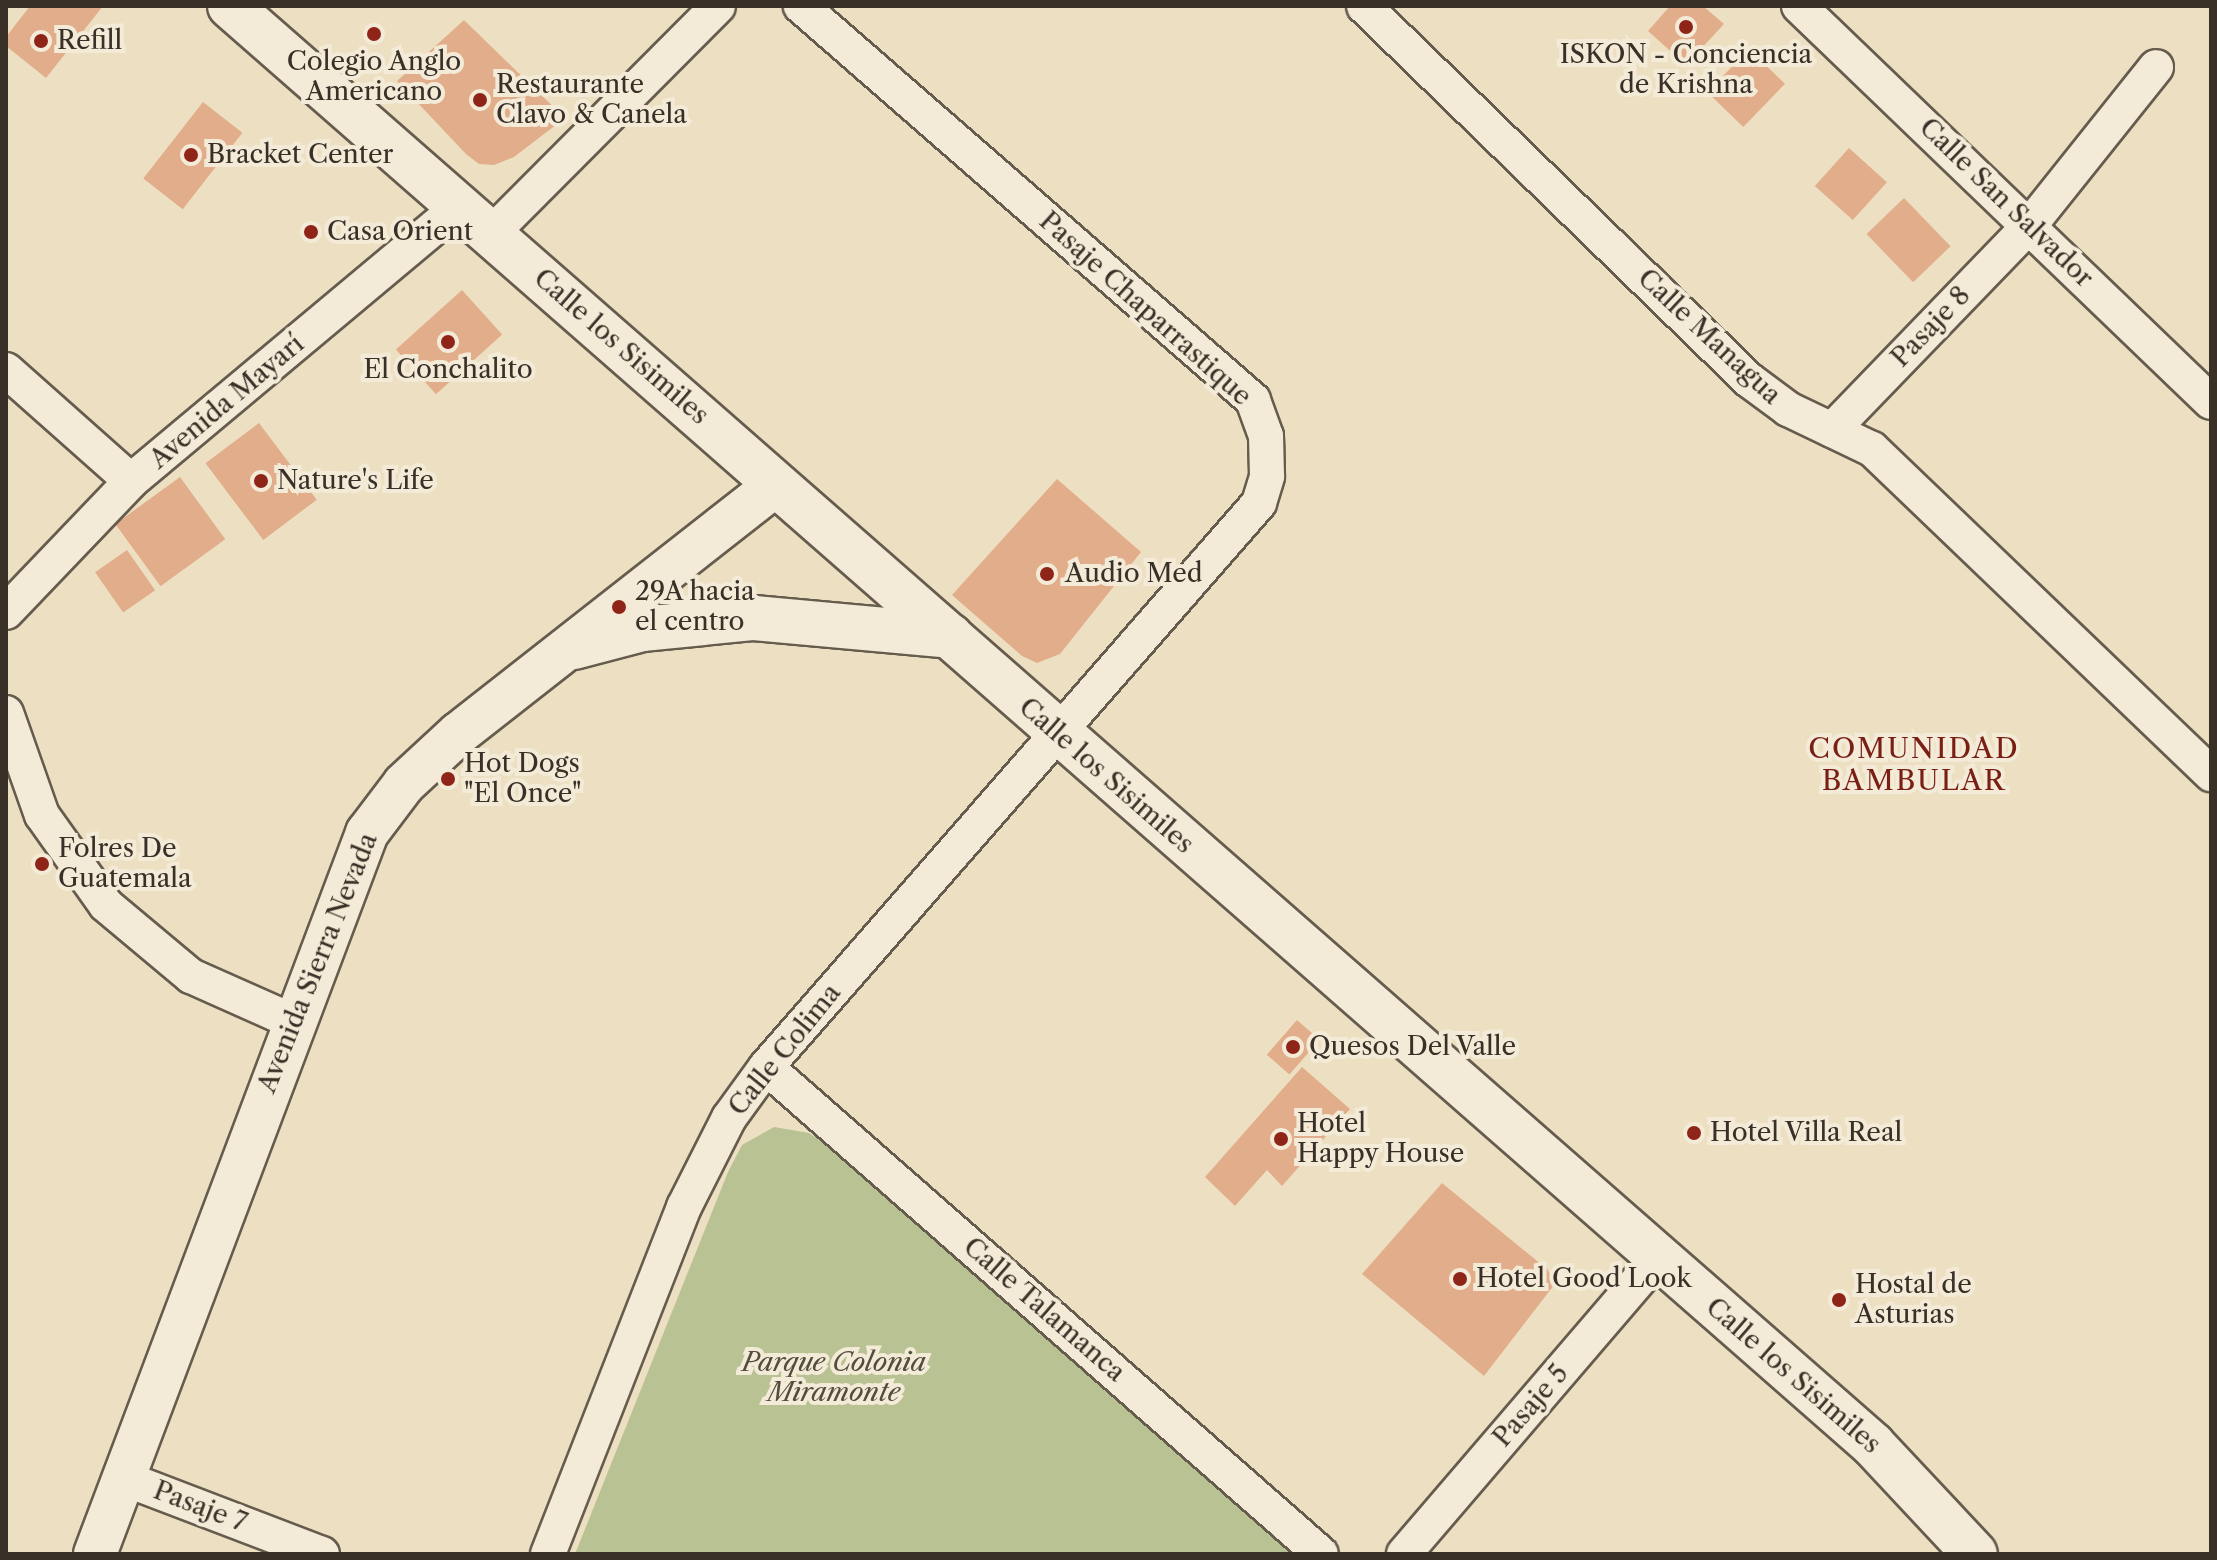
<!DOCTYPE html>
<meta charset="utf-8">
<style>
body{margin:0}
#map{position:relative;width:2217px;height:1560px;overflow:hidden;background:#ede0c2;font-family:"Libre Caslon Text",serif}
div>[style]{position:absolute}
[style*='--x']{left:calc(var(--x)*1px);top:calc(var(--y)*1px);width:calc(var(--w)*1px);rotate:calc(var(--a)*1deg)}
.green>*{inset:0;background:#b8c293}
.building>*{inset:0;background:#e2ad8a;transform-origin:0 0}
.roads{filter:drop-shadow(2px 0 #665c4e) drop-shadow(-2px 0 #665c4e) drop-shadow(0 2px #665c4e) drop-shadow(0 -2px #665c4e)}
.minor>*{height:34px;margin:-17px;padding:0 17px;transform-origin:17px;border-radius:17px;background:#f3ebd7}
.tertiary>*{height:42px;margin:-21px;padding:0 21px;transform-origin:21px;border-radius:21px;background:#f3ebd7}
.secondary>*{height:44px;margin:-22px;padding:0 22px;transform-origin:22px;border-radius:22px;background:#f3ebd7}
.dots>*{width:22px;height:22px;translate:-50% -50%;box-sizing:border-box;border:4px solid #f3ebd7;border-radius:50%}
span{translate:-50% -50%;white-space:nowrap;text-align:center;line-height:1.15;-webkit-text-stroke:8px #f3ebd7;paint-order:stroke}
.poi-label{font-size:26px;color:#393027}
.left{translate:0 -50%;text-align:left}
.street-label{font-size:26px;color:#393027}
.park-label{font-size:26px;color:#524d3d;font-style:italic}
.neighbourhood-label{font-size:28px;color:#7a1f14;letter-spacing:2px}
.frame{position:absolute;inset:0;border:8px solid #393027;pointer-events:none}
</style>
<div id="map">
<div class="green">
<i style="clip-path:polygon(774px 1127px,809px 1133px,865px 1170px,1291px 1554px,575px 1554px,728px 1172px,742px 1145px)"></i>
</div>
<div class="building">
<i style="clip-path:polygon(30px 6px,103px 6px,46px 78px,6px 46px,6px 37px)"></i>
<i style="clip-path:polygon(1670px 6px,1703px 6px,1724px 24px,1686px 65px,1648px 31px)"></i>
<i style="clip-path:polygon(464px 20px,565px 118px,514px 157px,494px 165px,479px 164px,466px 154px,397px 81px)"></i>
<i style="left:1749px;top:49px;width:50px;height:60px;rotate:44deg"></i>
<i style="left:203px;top:102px;width:50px;height:97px;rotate:38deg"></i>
<i style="left:1849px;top:148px;width:51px;height:51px;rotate:42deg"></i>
<i style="left:1904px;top:198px;width:67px;height:52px;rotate:46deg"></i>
<i style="left:462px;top:290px;width:60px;height:89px;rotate:48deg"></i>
<i style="left:259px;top:423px;width:96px;height:67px;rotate:53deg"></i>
<i style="left:180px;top:477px;width:77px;height:80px;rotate:54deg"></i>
<i style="clip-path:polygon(1057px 479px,1141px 552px,1060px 654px,1037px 663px,1022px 656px,952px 595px)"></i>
<i style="left:127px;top:550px;width:49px;height:39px;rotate:55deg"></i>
<i style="left:1297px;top:1020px;width:30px;height:46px;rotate:41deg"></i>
<i style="clip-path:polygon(1302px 1067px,1350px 1109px,1282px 1186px,1267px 1170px,1235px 1206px,1205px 1177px)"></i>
<i style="clip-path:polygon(1442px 1183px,1548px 1270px,1554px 1285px,1484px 1376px,1362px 1274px)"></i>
</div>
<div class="roads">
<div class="minor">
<i style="--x:1364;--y:6;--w:537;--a:44.17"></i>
<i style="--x:1749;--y:380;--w:49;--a:36.6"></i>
<i style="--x:1788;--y:409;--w:93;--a:25.5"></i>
<i style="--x:1872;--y:449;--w:470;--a:43.8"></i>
<i style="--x:1799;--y:6;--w:571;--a:43.87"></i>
<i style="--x:492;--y:233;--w:320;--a:-45.1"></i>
<i style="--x:6;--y:370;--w:167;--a:41.6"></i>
<i style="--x:1832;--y:430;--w:285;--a:-46"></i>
<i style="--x:2030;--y:225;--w:202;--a:-51.4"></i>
<i style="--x:6;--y:612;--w:181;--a:-46.3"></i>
<i style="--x:131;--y:481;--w:430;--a:-39.9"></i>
<i style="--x:6;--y:713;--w:108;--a:70.6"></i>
<i style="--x:42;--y:815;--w:110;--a:54.6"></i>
<i style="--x:106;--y:905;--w:111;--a:39.9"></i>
<i style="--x:191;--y:976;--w:111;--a:24"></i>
<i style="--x:766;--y:1067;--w:738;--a:41.27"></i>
<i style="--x:123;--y:1478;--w:213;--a:20.9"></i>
<i style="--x:548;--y:1554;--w:373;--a:-68.6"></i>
<i style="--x:684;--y:1207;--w:100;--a:-63.2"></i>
<i style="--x:729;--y:1118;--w:63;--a:-54"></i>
<i style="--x:766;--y:1067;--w:749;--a:-48.84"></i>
<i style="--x:1259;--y:503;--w:28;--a:-73"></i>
<i style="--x:1267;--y:476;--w:40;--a:-91.4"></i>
<i style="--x:1266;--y:436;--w:38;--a:-110"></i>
<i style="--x:1253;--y:400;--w:600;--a:-138.92"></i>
<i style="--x:1404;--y:1554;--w:390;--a:-49.4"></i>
</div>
<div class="tertiary">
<i style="--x:95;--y:1554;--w:771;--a:-69.33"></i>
<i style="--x:367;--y:833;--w:61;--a:-52.9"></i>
<i style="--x:404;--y:784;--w:74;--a:-42.8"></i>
<i style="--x:458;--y:734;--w:405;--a:-38.1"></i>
</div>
<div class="secondary">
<i style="--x:230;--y:6;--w:2184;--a:41.21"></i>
<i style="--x:1873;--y:1445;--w:149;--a:46.9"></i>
<i style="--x:574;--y:647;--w:70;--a:-14.8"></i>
<i style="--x:642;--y:629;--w:113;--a:-5.6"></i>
<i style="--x:754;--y:618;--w:197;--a:5.2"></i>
</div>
</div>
<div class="dots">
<i style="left:1686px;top:27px;background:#8f2418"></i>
<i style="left:374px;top:34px;background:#8f2418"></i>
<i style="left:41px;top:41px;background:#8f2418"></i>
<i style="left:480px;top:100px;background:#8f2418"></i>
<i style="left:191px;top:155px;background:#8f2418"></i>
<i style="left:311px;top:232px;background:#8f2418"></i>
<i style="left:448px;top:342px;background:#8f2418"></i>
<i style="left:261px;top:481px;background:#8f2418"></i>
<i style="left:1047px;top:574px;background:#8f2418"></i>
<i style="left:619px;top:607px;background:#8f2418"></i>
<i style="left:448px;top:779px;background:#8f2418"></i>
<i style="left:42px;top:864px;background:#8f2418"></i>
<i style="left:1293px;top:1047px;background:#8f2418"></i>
<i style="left:1694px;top:1133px;background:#8f2418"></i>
<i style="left:1281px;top:1139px;background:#8f2418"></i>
<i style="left:1460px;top:1279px;background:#8f2418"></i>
<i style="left:1839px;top:1300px;background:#8f2418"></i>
</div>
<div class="poi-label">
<span class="left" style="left:57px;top:41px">Refill</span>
<span style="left:1686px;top:70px">ISKON - Conciencia<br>de Krishna</span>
<span style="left:374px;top:77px">Colegio Anglo<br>Americano</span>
<span class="left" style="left:496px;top:100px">Restaurante<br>Clavo &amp; Canela</span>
<span class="left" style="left:207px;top:155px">Bracket Center</span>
<span class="left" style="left:327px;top:232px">Casa Orient</span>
<span style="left:448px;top:370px">El Conchalito</span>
<span class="left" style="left:277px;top:481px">Nature's Life</span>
<span class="left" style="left:1065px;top:574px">Audio Med</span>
<span class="left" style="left:635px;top:607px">29A hacia<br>el centro</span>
<span class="left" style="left:464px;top:779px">Hot Dogs<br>"El Once"</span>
<span class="left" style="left:58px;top:864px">Folres De<br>Guatemala</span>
<span class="left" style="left:1309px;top:1047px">Quesos Del Valle</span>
<span class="left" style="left:1297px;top:1139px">Hotel<br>Happy House</span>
<span class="left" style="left:1710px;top:1133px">Hotel Villa Real</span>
<span class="left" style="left:1476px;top:1279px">Hotel Good Look</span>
<span class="left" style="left:1855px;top:1300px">Hostal de<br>Asturias</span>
</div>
<div class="street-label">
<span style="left:2006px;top:203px;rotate:44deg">Calle San Salvador</span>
<span style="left:1145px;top:309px;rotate:42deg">Pasaje Chaparrastique</span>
<span style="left:1931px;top:327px;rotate:-46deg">Pasaje 8</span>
<span style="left:1709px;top:337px;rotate:43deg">Calle Managua</span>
<span style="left:621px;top:347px;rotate:41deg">Calle los Sisimiles</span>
<span style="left:227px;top:402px;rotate:-40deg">Avenida Mayarí</span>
<span style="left:1106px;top:776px;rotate:41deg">Calle los Sisimiles</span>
<span style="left:318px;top:963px;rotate:-68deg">Avenida Sierra Nevada</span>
<span style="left:785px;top:1050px;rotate:-51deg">Calle Colima</span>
<span style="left:1044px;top:1310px;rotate:41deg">Calle Talamanca</span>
<span style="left:1793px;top:1376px;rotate:41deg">Calle los Sisimiles</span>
<span style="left:1531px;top:1406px;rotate:-49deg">Pasaje 5</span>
<span style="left:200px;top:1507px;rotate:21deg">Pasaje 7</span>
</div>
<div class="park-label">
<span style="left:834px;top:1378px">Parque Colonia<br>Miramonte</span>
</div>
<div class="neighbourhood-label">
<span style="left:1914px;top:764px">COMUNIDAD<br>BAMBULAR</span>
</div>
<div class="frame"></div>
</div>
